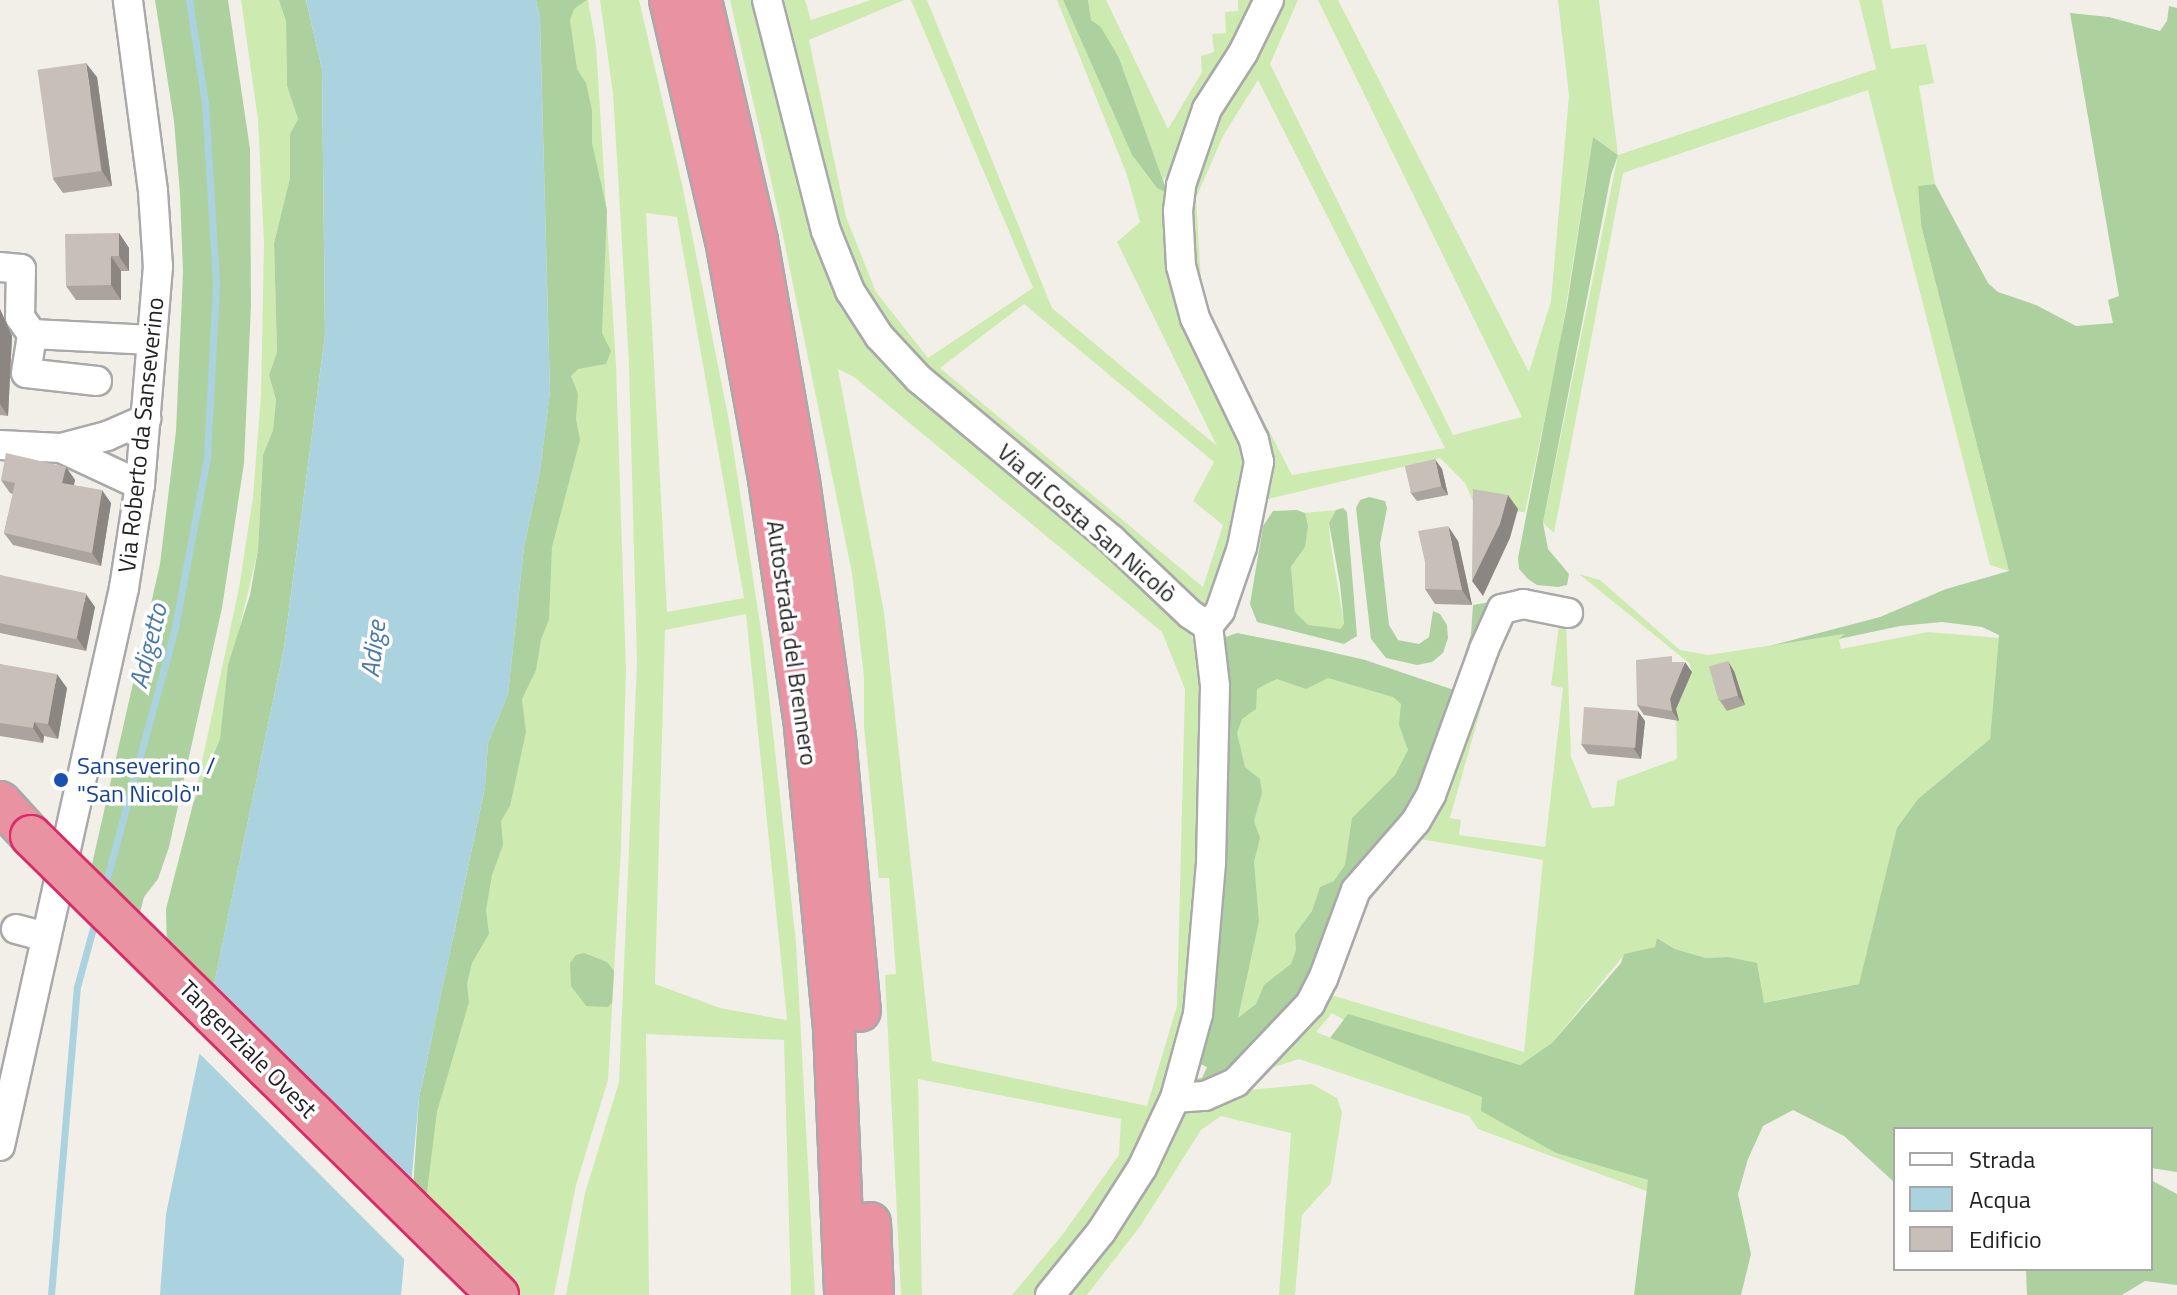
<!DOCTYPE html>
<meta charset="utf-8">
<style>
body{margin:0}
#map{position:relative;width:2177px;height:1295px;overflow:hidden;background:#f2efe9;font-family:"Titillium Web",sans-serif}
div>[style]{position:absolute}
[style*='--x']{left:calc(var(--x)*1px);top:calc(var(--y)*1px);width:calc(var(--w)*1px);rotate:calc(var(--a)*1deg)}
.grass>*{inset:0;background:#cdebb0}
.forest>*{inset:0;background:#add19e}
.water>*{inset:0;background:#aad3df}
.pier>*{inset:0;background:#f2efe9}
.stream>*{height:7px;margin:-3.5px;padding:0 3.5px;transform-origin:3.5px;border-radius:3.5px;background:#aad3df}
.roads{filter:drop-shadow(2px 0 #a9a9a9) drop-shadow(-2px 0 #a9a9a9) drop-shadow(0 2px #a9a9a9) drop-shadow(0 -2px #a9a9a9)}
.minor>*{height:28px;margin:-14px;padding:0 14px;transform-origin:14px;border-radius:14px;background:#fff}
.highway>*{height:40px;margin:-20px;padding:0 20px;transform-origin:20px;border-radius:20px;background:#e892a2}
.bridges{filter:drop-shadow(2px 0 #dc2a67) drop-shadow(-2px 0 #dc2a67) drop-shadow(0 2px #dc2a67) drop-shadow(0 -2px #dc2a67)}
.highway-bridge>*{height:40px;margin:-20px;padding:0 20px;transform-origin:20px;border-radius:20px;background:#e892a2}
.wall>*{inset:0;background:#aba49e}
.shaded-wall>*{inset:0;background:#8b8681}
.building>*{inset:0;background:#c7bfb8;transform-origin:0 0}
.dots>*{width:22px;height:22px;translate:-50% -50%;box-sizing:border-box;border:4px solid #fff;border-radius:50%}
span{translate:-50% -50%;white-space:nowrap;text-align:center;line-height:1.15;-webkit-text-stroke:7px #fff;paint-order:stroke}
.street-label{font-size:24px;color:#222}
.transit-label{font-size:24px;color:#164399}
.left{translate:0 -50%;text-align:left}
.water-label{font-size:26px;color:#4a7aab;font-style:italic}
.legend{position:absolute;left:1893px;top:1127px;width:260px;height:144px;box-sizing:border-box;background:#fff;border:2px solid #a7a7a7;margin:0;padding:10px 14px;list-style:none;font-size:24px;color:#222}
.legend li{display:flex;align-items:center;gap:16px;height:40px}
.legend b{width:40px;border:2px solid #a7a7a7}
</style>
<div id="map">
<div class="grass">
<i style="clip-path:polygon(241px 0,279px 0,286px 22px,287px 86px,298px 119px,290px 134px,290px 178px,274px 243px,277px 352px,269px 375px,276px 400px,273px 430px,263px 455px,258px 550px,241px 622px,220px 739px,193px 804px,239px 588px,253px 497px,261px 395px,264px 242px,258px 120px)"></i>
<i style="clip-path:polygon(536px 0,588px 0,596px 45px,616px 365px,626px 670px,621px 848px,608px 1080px,576px 1185px,554px 1295px,521px 1295px,413px 1188px,435px 1011px,457px 926px,485px 787px,488px 743px,508px 694px,524px 547px,540px 471px,550px 392px,540px 19px)"></i>
<i style="clip-path:polygon(evenodd,600px 0,639px 0,682px 184px,729px 421px,764px 650px,796px 943px,815px 1295px,791px 1295px,784px 1040px,646px 1034px,649px 1295px,566px 1295px,585px 1193px,619px 1082px,637px 663px,629px 364px,618px 175px,613px 94px,600px 0,646px 213px,677px 217px,744px 598px,667px 612px,646px 213px,600px 0,746px 614px,787px 1019px,786px 1020px,720px 1008px,655px 984px,665px 630px,746px 614px)"></i>
<i style="clip-path:polygon(evenodd,730px 0,758px 0,833px 287px,849px 319px,893px 373px,1161px 598px,1183px 621px,1196px 645px,1205px 673px,1196px 972px,1162px 1101px,1135px 1161px,1067px 1259px,1035px 1295px,1012px 1295px,1063px 1234px,1119px 1155px,1121px 1119px,918px 1079px,922px 1295px,901px 1295px,885px 975px,896px 974px,889px 878px,879px 878px,864px 726px,864px 677px,852px 573px,778px 211px,730px 0,838px 369px,854px 377px,1162px 632px,1185px 689px,1177px 1006px,1147px 1106px,932px 1061px,884px 612px,838px 369px)"></i>
<i style="clip-path:polygon(evenodd,775px 0,805px 0,811px 20px,871px 0,904px 0,809px 40px,846px 217px,876px 292px,928px 358px,1033px 288px,911px 0,927px 0,1052px 308px,1217px 446px,1117px 242px,1140px 222px,1127px 175px,1057px 0,1063px 0,1132px 155px,1157px 188px,1168px 194px,1251px 463px,1213px 609px,1198px 605px,907px 359px,851px 278px,775px 0,1024px 304px,1214px 462px,1193px 501px,1223px 525px,1203px 587px,940px 368px,1024px 304px)"></i>
<i style="clip-path:polygon(1088px 0,1106px 0,1168px 129px,1202px 72px,1201px 56px,1214px 52px,1212px 34px,1226px 33px,1225px 12px,1238px 11px,1238px 0,1261px 0,1175px 173px,1169px 172px,1163px 180px,1119px 58px,1101px 27px,1091px 20px)"></i>
<i style="clip-path:polygon(evenodd,1281px 0,1298px 0,1270px 64px,1453px 435px,1522px 417px,1318px 0,1338px 0,1529px 372px,1551px 301px,1569px 96px,1558px 0,1599px 0,1618px 155px,1876px 69px,1859px 0,1882px 0,1891px 49px,1926px 44px,1928px 54px,1934px 83px,1919px 86px,1935px 184px,1918px 186px,1921px 225px,2009px 571px,1990px 565px,1868px 90px,1623px 173px,1554px 533px,1543px 523px,1618px 155px,1593px 137px,1558px 356px,1525px 512px,1477px 510px,1465px 483px,1440px 458px,1260px 501px,1200px 311px,1182px 226px,1202px 141px,1281px 0,1258px 80px,1445px 448px,1292px 475px,1208px 314px,1201px 281px,1196px 198px,1223px 136px,1258px 80px)"></i>
<i style="clip-path:polygon(1336px 510px,1329px 523px,1330px 540px,1344px 624px,1340px 629px,1330px 630px,1307px 625px,1295px 612px,1291px 567px,1305px 547px,1305px 513px)"></i>
<i style="clip-path:polygon(1579px 574px,1600px 580px,1680px 650px,1708px 655px,1845px 634px,1839px 640px,1841px 649px,1928px 632px,1999px 638px,1990px 739px,1919px 798px,1859px 984px,1763px 1003px,1728px 957px,1706px 958px,1675px 949px,1658px 938px,1655px 947px,1624px 955px,1552px 1043px,1520px 1065px,1349px 1015px,1344px 1020px,1332px 1013px,1316px 1032px,1483px 1097px,1556px 1153px,1648px 1180px,1649px 1192px,1478px 1129px,1469px 1116px,1299px 1059px,1252px 1074px,1324px 993px,1524px 1052px,1543px 860px,1414px 838px,1507px 616px,1450px 818px,1461px 820px,1459px 835px,1545px 847px,1563px 688px,1551px 685px,1560px 618px,1566px 621px,1571px 757px,1592px 808px,1614px 806px,1617px 781px,1677px 759px,1676px 709px,1692px 672px,1689px 663px)"></i>
<i style="clip-path:polygon(1237px 633px,1365px 660px,1454px 691px,1265px 1044px,1208px 1011px)"></i>
<i style="clip-path:polygon(1312px 1084px,1337px 1098px,1342px 1112px,1331px 1183px,1302px 1215px,1295px 1295px,1279px 1295px,1291px 1133px,1221px 1116px,1201px 1130px,1141px 1225px,1087px 1295px,1057px 1295px,1178px 1117px,1237px 1091px)"></i>
</div>
<div class="forest">
<i style="clip-path:polygon(155px 0,228px 0,250px 149px,251px 305px,244px 463px,222px 608px,169px 847px,158px 879px,144px 897px,138px 921px,90px 873px,160px 564px,176px 431px,183px 272px,180px 194px,174px 121px)"></i>
<i style="clip-path:polygon(279px 0,306px 0,322px 69px,325px 335px,284px 648px,212px 994px,167px 950px,166px 909px,193px 804px,220px 739px,228px 665px,250px 595px,258px 550px,263px 455px,273px 430px,276px 400px,269px 375px,277px 352px,274px 243px,290px 178px,290px 134px,298px 119px,287px 86px,286px 22px)"></i>
<i style="clip-path:polygon(536px 0,587px 0,574px 9px,570px 20px,577px 69px,586px 83px,592px 110px,592px 143px,607px 210px,602px 333px,611px 351px,606px 364px,578px 369px,571px 376px,578px 394px,576px 419px,580px 440px,552px 547px,549px 619px,541px 640px,536px 670px,522px 699px,526px 732px,510px 806px,501px 821px,503px 845px,492px 875px,486px 910px,489px 934px,472px 963px,467px 984px,469px 1002px,437px 1112px,426px 1200px,413px 1188px,419px 1098px,485px 787px,488px 743px,508px 694px,524px 547px,540px 471px,550px 392px,540px 19px)"></i>
<i style="clip-path:polygon(1063px 0,1088px 0,1091px 20px,1101px 27px,1119px 58px,1168px 194px,1157px 188px,1132px 155px)"></i>
<i style="clip-path:polygon(2169px 6px,2177px 8px,2177px 1172px,2151px 1168px,2151px 1129px,1895px 1129px,1895px 1183px,1844px 1136px,1793px 1110px,1763px 1126px,1748px 1159px,1738px 1194px,1751px 1254px,1741px 1295px,1634px 1295px,1648px 1180px,1556px 1153px,1481px 1111px,1482px 1097px,1330px 1038px,1348px 1014px,1520px 1065px,1552px 1043px,1621px 963px,1624px 954px,1655px 947px,1657px 938px,1675px 949px,1706px 958px,1728px 957px,1757px 963px,1764px 1003px,1859px 984px,1897px 828px,1918px 799px,1990px 739px,1999px 635px,1982px 627px,1942px 622px,1900px 626px,1839px 639px,1844px 634px,1769px 646px,1880px 617px,1946px 589px,2009px 571px,1921px 225px,1918px 186px,1935px 184px,1988px 283px,1998px 292px,2036px 305px,2076px 326px,2113px 323px,2108px 300px,2119px 296px,2070px 13px,2109px 17px,2160px 31px,2167px 21px)"></i>
<i style="clip-path:polygon(1593px 137px,1618px 155px,1611px 175px,1543px 523px,1548px 549px,1569px 574px,1567px 585px,1558px 587px,1537px 585px,1528px 579px,1519px 569px,1518px 558px,1567px 305px)"></i>
<i style="clip-path:polygon(1369px 497px,1385px 501px,1387px 508px,1380px 544px,1389px 625px,1398px 640px,1419px 644px,1429px 637px,1433px 611px,1440px 614px,1447px 625px,1448px 638px,1443px 653px,1432px 662px,1417px 665px,1386px 658px,1371px 639px,1356px 508px,1360px 500px)"></i>
<i style="clip-path:polygon(1343px 508px,1347px 512px,1357px 636px,1344px 644px,1257px 622px,1250px 604px,1263px 526px,1273px 511px,1297px 510px,1305px 513px,1308px 526px,1305px 547px,1291px 567px,1295px 612px,1308px 625px,1340px 629px,1344px 624px,1340px 584px,1329px 523px,1336px 510px)"></i>
<i style="clip-path:polygon(evenodd,1490px 602px,1490px 613px,1446px 744px,1304px 997px,1237px 1066px,1194px 1085px,1188px 1080px,1202px 1078px,1207px 1067px,1196px 1062px,1223px 638px,1237px 633px,1318px 649px,1365px 660px,1454px 690px,1471px 634px,1473px 605px,1490px 602px,1328px 678px,1393px 697px,1401px 704px,1399px 725px,1408px 750px,1395px 775px,1352px 818px,1345px 865px,1334px 881px,1320px 887px,1312px 911px,1295px 934px,1296px 950px,1291px 964px,1264px 985px,1256px 1004px,1238px 1018px,1259px 921px,1254px 862px,1260px 838px,1254px 821px,1262px 793px,1260px 779px,1245px 767px,1237px 733px,1242px 719px,1256px 709px,1257px 689px,1268px 683px,1277px 679px,1306px 689px,1328px 678px)"></i>
<i style="clip-path:polygon(584px 953px,607px 962px,614px 971px,612px 1003px,608px 1007px,586px 1006px,571px 986px,570px 963px,576px 955px)"></i>
<i style="clip-path:polygon(2151px 1180px,2177px 1194px,2177px 1285px,2145px 1281px,2122px 1295px,2027px 1295px,2026px 1269px,2151px 1269px)"></i>
</div>
<div class="water">
<i style="clip-path:polygon(306px 0,536px 0,540px 19px,550px 392px,540px 471px,524px 547px,508px 694px,488px 743px,485px 787px,419px 1098px,401px 1295px,160px 1295px,166px 1214px,284px 648px,325px 335px,322px 69px)"></i>
</div>
<div class="pier">
<i style="clip-path:polygon(209px 991px,417px 1191px,408px 1263px,196px 1050px)"></i>
</div>
<div class="stream">
<i style="--x:104;--y:889;--w:271;--a:-74.8"></i>
<i style="--x:175;--y:627;--w:173;--a:-79.3"></i>
<i style="--x:207;--y:457;--w:174;--a:-87"></i>
<i style="--x:216;--y:283;--w:180;--a:-93.5"></i>
<i style="--x:205;--y:103;--w:104;--a:-98.8"></i>
<i style="--x:51;--y:1295;--w:309;--a:-85.2"></i>
<i style="--x:77;--y:987;--w:73;--a:-74.8"></i>
</div>
<div class="roads">
<div class="minor">
<i style="--x:767;--y:0;--w:238;--a:75.7"></i>
<i style="--x:826;--y:231;--w:65;--a:68.2"></i>
<i style="--x:850;--y:291;--w:54;--a:57.2"></i>
<i style="--x:879;--y:336;--w:59;--a:47.1"></i>
<i style="--x:919;--y:379;--w:250;--a:39.8"></i>
<i style="--x:1111;--y:539;--w:109;--a:43.5"></i>
<i style="--x:1190;--y:614;--w:22;--a:34"></i>
<i style="--x:1208;--y:626;--w:60;--a:83.3"></i>
<i style="--x:1215;--y:686;--w:177;--a:91.3"></i>
<i style="--x:1211;--y:863;--w:152;--a:94.9"></i>
<i style="--x:1198;--y:1014;--w:87;--a:105.3"></i>
<i style="--x:1175;--y:1098;--w:77;--a:115.2"></i>
<i style="--x:1142;--y:1168;--w:76;--a:122.6"></i>
<i style="--x:1101;--y:1232;--w:81;--a:129"></i>
<i style="--x:0;--y:267;--w:21;--a:5"></i>
<i style="--x:21;--y:269;--w:48;--a:91.2"></i>
<i style="--x:20;--y:317;--w:21;--a:55"></i>
<i style="--x:97;--y:381;--w:71;--a:-173.6"></i>
<i style="--x:26;--y:373;--w:39;--a:-81"></i>
<i style="--x:32;--y:334;--w:120;--a:2.9"></i>
<i style="--x:0;--y:445;--w:61;--a:2.8"></i>
<i style="--x:61;--y:448;--w:87;--a:25.1"></i>
<i style="--x:61;--y:448;--w:48;--a:-14.6"></i>
<i style="--x:107;--y:436;--w:43;--a:-23.6"></i>
<i style="--x:1208;--y:626;--w:19;--a:-51"></i>
<i style="--x:1220;--y:611;--w:68;--a:-71"></i>
<i style="--x:1242;--y:547;--w:87;--a:-78.7"></i>
<i style="--x:1259;--y:462;--w:23;--a:-103"></i>
<i style="--x:1254;--y:440;--w:136;--a:-115.8"></i>
<i style="--x:1195;--y:318;--w:54;--a:-105.1"></i>
<i style="--x:1181;--y:266;--w:55;--a:-93.1"></i>
<i style="--x:1178;--y:211;--w:26;--a:-83"></i>
<i style="--x:1181;--y:185;--w:80;--a:-71.1"></i>
<i style="--x:1207;--y:109;--w:67;--a:-57.3"></i>
<i style="--x:1243;--y:53;--w:59;--a:-63.9"></i>
<i style="--x:16;--y:929;--w:31;--a:15"></i>
<i style="--x:1175;--y:1098;--w:30;--a:-4"></i>
<i style="--x:1205;--y:1096;--w:34;--a:-24"></i>
<i style="--x:1236;--y:1082;--w:108;--a:-46.5"></i>
<i style="--x:1310;--y:1004;--w:28;--a:-63"></i>
<i style="--x:1323;--y:979;--w:95;--a:-69.7"></i>
<i style="--x:1356;--y:890;--w:91;--a:-49"></i>
<i style="--x:1416;--y:821;--w:30;--a:-60"></i>
<i style="--x:1431;--y:795;--w:155;--a:-70"></i>
<i style="--x:1484;--y:649;--w:44;--a:-65.8"></i>
<i style="--x:1502;--y:609;--w:22;--a:-13"></i>
<i style="--x:1523;--y:604;--w:46;--a:11.3"></i>
<i style="--x:0;--y:1146;--w:572;--a:-77.47"></i>
<i style="--x:124;--y:588;--w:104;--a:-81.2"></i>
<i style="--x:140;--y:485;--w:219;--a:-85.3"></i>
<i style="--x:158;--y:267;--w:76;--a:-93.8"></i>
<i style="--x:153;--y:191;--w:193;--a:-97.5"></i>
</div>
<div class="highway">
<i style="--x:670;--y:0;--w:246;--a:76.9"></i>
<i style="--x:726;--y:240;--w:243;--a:79.8"></i>
<i style="--x:769;--y:479;--w:251;--a:81.7"></i>
<i style="--x:805;--y:727;--w:303;--a:84.5"></i>
<i style="--x:834;--y:1029;--w:266;--a:87.6"></i>
<i style="--x:701;--y:0;--w:247;--a:76.9"></i>
<i style="--x:757;--y:241;--w:244;--a:80.1"></i>
<i style="--x:799;--y:481;--w:260;--a:82"></i>
<i style="--x:835;--y:738;--w:274;--a:84.8"></i>
<i style="--x:0;--y:802;--w:46;--a:47.6"></i>
<i style="--x:870;--y:1223;--w:72;--a:87.6"></i>
</div>
</div>
<div class="bridges">
<div class="highway-bridge">
<i style="--x:31;--y:836;--w:655;--a:44.51"></i>
</div>
</div>
<div class="wall">
<i style="clip-path:polygon(97px 77px,112px 186px,63px 193px,53px 179px)"></i>
<i style="clip-path:polygon(119px 233px,129px 248px,129px 271px,121px 271px,121px 300px,76px 300px,66px 286px)"></i>
<i style="clip-path:polygon(0 309px,12px 336px,8px 416px,0 415px)"></i>
<i style="clip-path:polygon(66px 467px,75px 480px,74px 485px,111px 503px,101px 566px,13px 545px,4px 533px,13px 494px,10px 493px,1px 480px)"></i>
<i style="clip-path:polygon(1442px 469px,1448px 495px,1417px 501px,1410px 492px)"></i>
<i style="clip-path:polygon(1458px 541px,1472px 605px,1435px 604px,1425px 589px,1425px 562px)"></i>
<i style="clip-path:polygon(0 575px,95px 607px,86px 651px,0 633px)"></i>
<i style="clip-path:polygon(1676px 662px,1692px 672px,1676px 709px,1679px 721px,1644px 715px,1637px 705px)"></i>
<i style="clip-path:polygon(0 664px,67px 688px,58px 739px,44px 736px,43px 743px,0 736px)"></i>
<i style="clip-path:polygon(1734px 671px,1745px 705px,1727px 711px,1720px 701px)"></i>
<i style="clip-path:polygon(1645px 721px,1641px 759px,1588px 754px,1581px 744px)"></i>
</div>
<div class="shaded-wall">
<i style="clip-path:polygon(86px 63px,97px 77px,112px 186px,102px 171px)"></i>
<i style="clip-path:polygon(119px 233px,129px 248px,129px 271px,119px 256px)"></i>
<i style="clip-path:polygon(111px 256px,121px 271px,121px 300px,111px 285px)"></i>
<i style="clip-path:polygon(0 309px,12px 336px,8px 416px,0 404px)"></i>
<i style="clip-path:polygon(1435px 459px,1442px 469px,1448px 495px,1441px 486px)"></i>
<i style="clip-path:polygon(66px 467px,75px 480px,71px 496px,62px 483px)"></i>
<i style="clip-path:polygon(102px 490px,111px 503px,101px 566px,92px 553px)"></i>
<i style="clip-path:polygon(1508px 495px,1518px 509px,1510px 538px,1483px 596px,1472px 581px)"></i>
<i style="clip-path:polygon(1448px 526px,1458px 541px,1472px 605px,1462px 590px)"></i>
<i style="clip-path:polygon(86px 594px,95px 607px,86px 651px,77px 638px)"></i>
<i style="clip-path:polygon(1728px 661px,1734px 671px,1745px 705px,1738px 696px)"></i>
<i style="clip-path:polygon(1685px 662px,1692px 672px,1676px 709px,1679px 721px,1672px 711px,1670px 699px)"></i>
<i style="clip-path:polygon(57px 674px,67px 688px,58px 739px,48px 724px)"></i>
<i style="clip-path:polygon(1638px 711px,1645px 721px,1641px 759px,1634px 749px)"></i>
<i style="clip-path:polygon(34px 722px,44px 736px,43px 743px,33px 728px)"></i>
</div>
<div class="building">
<i style="left:86px;top:63px;width:109px;height:49px;rotate:82deg"></i>
<i style="clip-path:polygon(119px 233px,119px 256px,111px 256px,111px 285px,66px 286px,65px 234px)"></i>
<i style="clip-path:polygon(6px 453px,66px 467px,62px 483px,102px 490px,92px 553px,4px 533px,15px 483px,1px 480px)"></i>
<i style="left:1435px;top:459px;width:28px;height:31px;rotate:77deg"></i>
<i style="clip-path:polygon(1473px 489px,1508px 495px,1500px 524px,1472px 581px)"></i>
<i style="clip-path:polygon(1448px 526px,1462px 590px,1425px 589px,1425px 562px,1418px 531px)"></i>
<i style="left:0;top:575px;width:88px;height:47px;rotate:12deg"></i>
<i style="clip-path:polygon(1672px 656px,1672px 662px,1685px 662px,1670px 699px,1672px 711px,1637px 705px,1636px 660px)"></i>
<i style="left:1728px;top:661px;width:36px;height:20px;rotate:74deg"></i>
<i style="clip-path:polygon(0 664px,57px 674px,48px 724px,34px 722px,33px 728px,0 723px)"></i>
<i style="left:1584px;top:707px;width:54px;height:37px;rotate:4deg"></i>
</div>
<div class="dots">
<i style="left:61px;top:780px;background:#1a4fb4"></i>
</div>
<div class="street-label">
<span style="left:141px;top:435px;rotate:-84deg">Via Roberto da Sanseverino</span>
<span style="left:1087px;top:523px;rotate:41deg">Via di Costa San Nicolò</span>
<span style="left:792px;top:643px;rotate:82deg">Autostrada del Brennero</span>
<span style="left:248px;top:1049px;rotate:45deg">Tangenziale Ovest</span>
</div>
<div class="transit-label">
<span class="left" style="left:77px;top:780px">Sanseverino /<br>"San Nicolò"</span>
</div>
<div class="water-label">
<span style="left:148px;top:646px;rotate:-76deg">Adigetto</span>
<span style="left:373px;top:649px;rotate:-83deg">Adige</span>
</div>
<ul class="legend">
<li><b style="height:10px;background:#fff"></b>Strada</li>
<li><b style="height:22px;background:#aad3df"></b>Acqua</li>
<li><b style="height:22px;background:#c7bfb8"></b>Edificio</li>
</ul>
</div>
